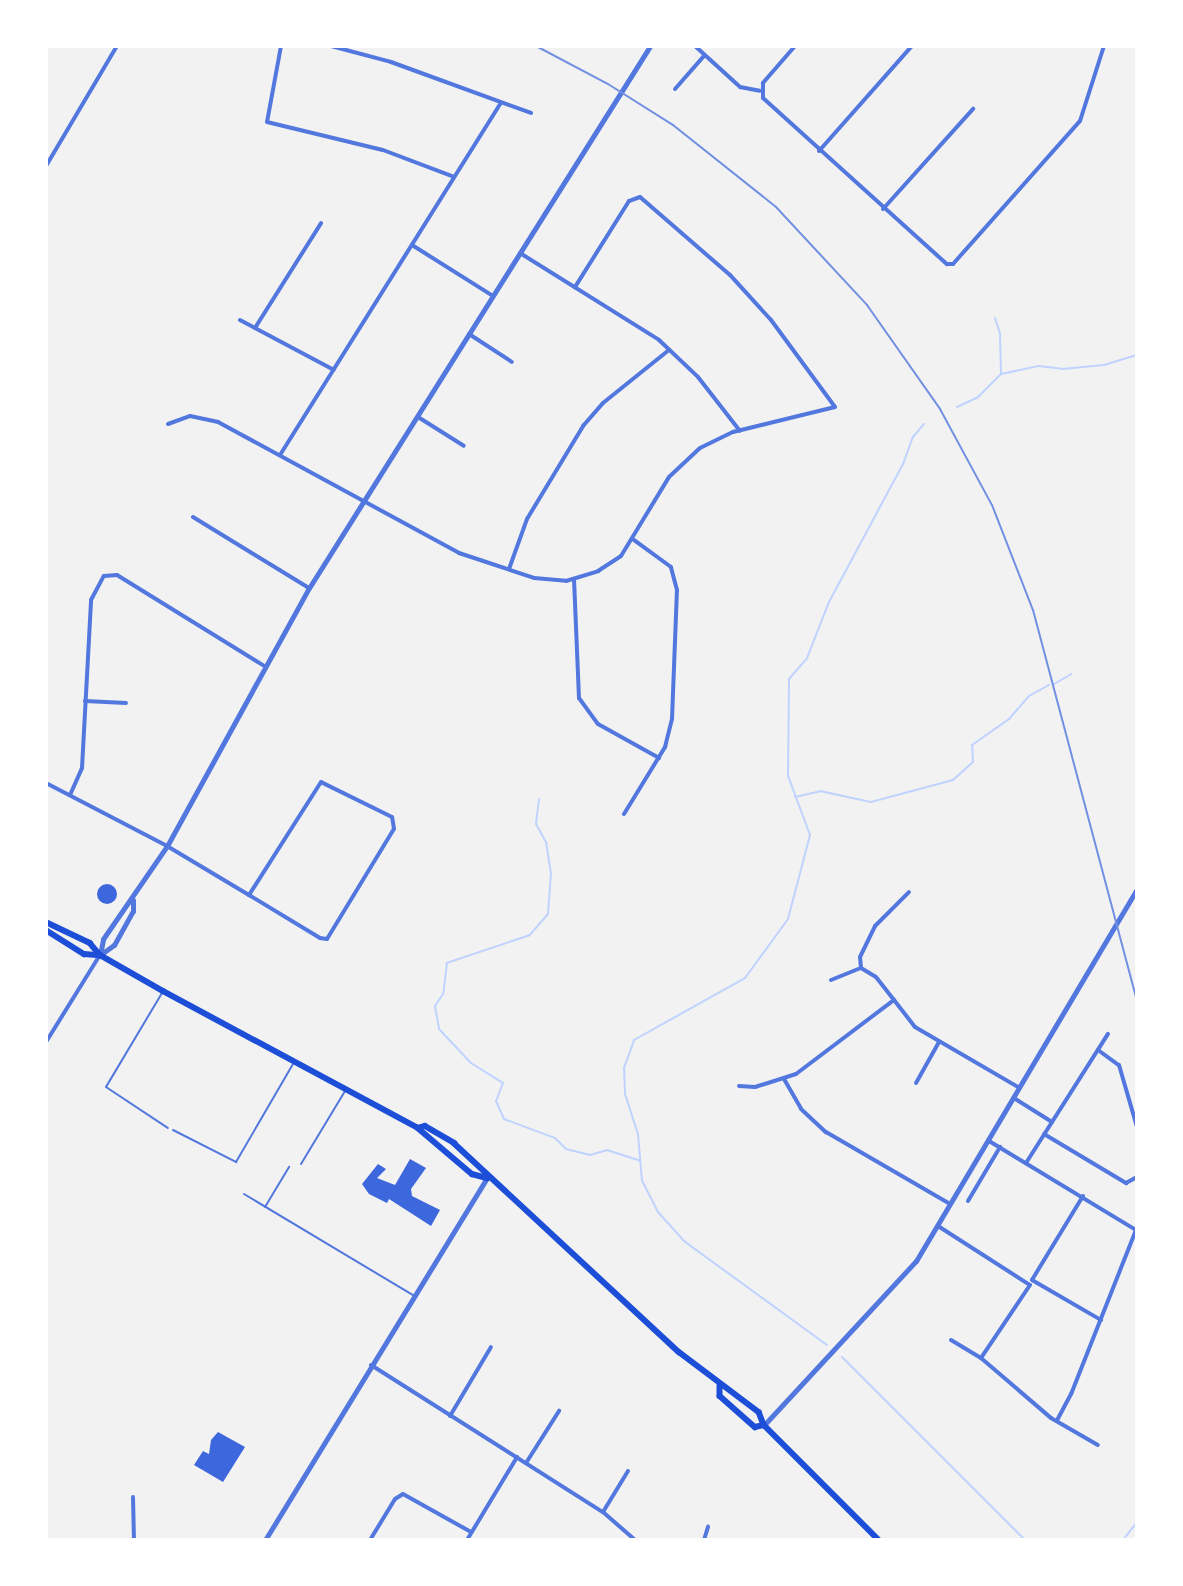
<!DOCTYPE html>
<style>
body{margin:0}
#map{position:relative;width:1183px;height:1586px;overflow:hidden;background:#f2f2f2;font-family:Signika,sans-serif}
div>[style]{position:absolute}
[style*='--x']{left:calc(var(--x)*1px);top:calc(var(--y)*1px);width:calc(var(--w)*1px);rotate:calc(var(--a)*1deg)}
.stream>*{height:2px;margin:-1px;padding:0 1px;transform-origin:1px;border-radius:1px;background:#bfd3fe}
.building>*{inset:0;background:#3d67dc}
.round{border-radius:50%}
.service>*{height:2px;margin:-1px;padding:0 1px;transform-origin:1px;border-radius:1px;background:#5277de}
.minor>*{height:4px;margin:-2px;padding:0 2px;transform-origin:2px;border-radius:2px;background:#5277de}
.tertiary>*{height:5px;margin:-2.5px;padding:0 2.5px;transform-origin:2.5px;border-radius:2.5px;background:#5277de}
.secondary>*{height:5.5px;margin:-2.75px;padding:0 2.75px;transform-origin:2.75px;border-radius:2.75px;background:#1d4ed8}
.rail>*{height:2px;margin:-1px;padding:0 1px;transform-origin:1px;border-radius:1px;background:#7290e2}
span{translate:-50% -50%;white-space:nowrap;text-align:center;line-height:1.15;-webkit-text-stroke:4px #fff;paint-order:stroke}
.frame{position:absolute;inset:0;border:48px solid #fff;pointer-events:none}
</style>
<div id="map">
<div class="stream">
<i style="--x:995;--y:318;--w:16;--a:72"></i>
<i style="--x:1000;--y:333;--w:40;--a:88.6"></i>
<i style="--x:957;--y:407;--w:23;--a:-25"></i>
<i style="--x:978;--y:397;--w:33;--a:-45"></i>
<i style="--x:1001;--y:374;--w:39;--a:-12"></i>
<i style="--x:1039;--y:366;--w:23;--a:7"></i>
<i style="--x:1062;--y:369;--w:42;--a:-5.4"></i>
<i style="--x:1104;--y:365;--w:34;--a:-17"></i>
<i style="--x:1054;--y:684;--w:20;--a:-30"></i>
<i style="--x:795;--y:797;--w:26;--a:-13"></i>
<i style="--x:820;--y:791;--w:52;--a:12.2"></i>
<i style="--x:871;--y:802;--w:85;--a:-15"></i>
<i style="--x:953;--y:780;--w:27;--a:-42"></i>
<i style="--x:973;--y:762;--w:17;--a:-93"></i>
<i style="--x:972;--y:745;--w:45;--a:-35.1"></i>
<i style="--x:1009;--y:719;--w:30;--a:-49"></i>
<i style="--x:1029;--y:696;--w:23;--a:-29"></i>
<i style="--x:539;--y:799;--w:25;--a:97"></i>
<i style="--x:536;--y:824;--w:21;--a:61"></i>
<i style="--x:546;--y:842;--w:31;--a:81"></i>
<i style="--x:551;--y:873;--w:41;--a:94.2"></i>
<i style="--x:548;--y:914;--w:28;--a:131"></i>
<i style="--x:530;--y:935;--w:88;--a:161.4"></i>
<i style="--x:447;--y:963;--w:31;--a:97"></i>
<i style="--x:443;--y:994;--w:14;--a:124"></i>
<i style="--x:435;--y:1006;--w:23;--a:80"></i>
<i style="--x:439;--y:1029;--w:47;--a:46.7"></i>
<i style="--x:471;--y:1063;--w:38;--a:32"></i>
<i style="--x:503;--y:1083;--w:19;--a:111"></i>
<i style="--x:496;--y:1101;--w:20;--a:66"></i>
<i style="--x:504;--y:1119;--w:54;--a:20.4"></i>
<i style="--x:555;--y:1138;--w:16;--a:45"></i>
<i style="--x:566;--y:1149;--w:25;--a:14"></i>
<i style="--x:590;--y:1155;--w:18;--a:-16"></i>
<i style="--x:607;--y:1150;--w:35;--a:18"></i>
<i style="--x:827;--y:1345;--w:175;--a:-144"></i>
<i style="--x:685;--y:1242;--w:40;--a:-132"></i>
<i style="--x:658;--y:1212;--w:35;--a:-117"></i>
<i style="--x:642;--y:1181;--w:47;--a:-94.9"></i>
<i style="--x:638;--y:1134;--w:42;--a:-108"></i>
<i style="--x:625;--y:1094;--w:26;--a:-92"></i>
<i style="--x:624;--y:1068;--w:30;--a:-70"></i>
<i style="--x:634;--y:1040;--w:127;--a:-29.2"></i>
<i style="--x:745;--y:978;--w:73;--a:-53.9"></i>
<i style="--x:788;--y:919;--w:87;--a:-75.3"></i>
<i style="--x:810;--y:835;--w:63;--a:-110.4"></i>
<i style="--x:788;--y:776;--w:97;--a:-89.4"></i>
<i style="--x:789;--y:679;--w:28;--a:-49"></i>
<i style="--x:807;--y:658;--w:60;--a:-68.6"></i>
<i style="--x:829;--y:602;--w:157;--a:-61.8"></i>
<i style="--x:903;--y:464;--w:29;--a:-70"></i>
<i style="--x:913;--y:437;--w:17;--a:-50"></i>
<i style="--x:842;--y:1357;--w:259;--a:45"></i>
<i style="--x:1123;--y:1540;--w:23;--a:-52"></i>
</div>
<div class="building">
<i class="round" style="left:97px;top:884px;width:20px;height:20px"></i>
<i style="clip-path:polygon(410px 1159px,426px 1168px,411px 1189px,412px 1196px,440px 1210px,431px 1226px,389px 1199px,387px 1203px,369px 1194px,362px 1184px,378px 1164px,386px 1169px,377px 1178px,395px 1185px)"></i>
<i style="clip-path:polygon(218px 1432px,245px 1447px,223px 1482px,194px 1465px,203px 1451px,209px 1454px,211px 1440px)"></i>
</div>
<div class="service">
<i style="--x:162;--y:993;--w:109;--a:120.8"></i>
<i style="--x:106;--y:1087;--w:74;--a:33.5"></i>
<i style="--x:173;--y:1130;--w:71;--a:26.9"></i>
<i style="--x:236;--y:1162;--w:113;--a:-59.8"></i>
<i style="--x:301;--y:1164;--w:85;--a:-58.9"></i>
<i style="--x:244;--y:1194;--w:197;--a:30.9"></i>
<i style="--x:265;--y:1207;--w:47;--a:-59"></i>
</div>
<div class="minor">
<i style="--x:281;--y:46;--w:77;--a:100.4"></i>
<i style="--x:267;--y:122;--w:119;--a:13.6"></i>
<i style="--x:383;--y:150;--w:76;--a:20.8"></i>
<i style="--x:331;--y:46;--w:62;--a:14.9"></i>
<i style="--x:391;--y:62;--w:149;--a:20"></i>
<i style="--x:695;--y:46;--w:61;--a:42.3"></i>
<i style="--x:740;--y:87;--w:20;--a:11"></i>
<i style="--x:795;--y:46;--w:49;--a:130.9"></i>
<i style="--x:763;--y:83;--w:15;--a:90"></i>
<i style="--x:763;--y:98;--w:248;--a:42.1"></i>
<i style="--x:947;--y:264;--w:6;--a:0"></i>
<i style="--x:953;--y:264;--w:191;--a:-48.4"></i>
<i style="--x:1080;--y:121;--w:79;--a:-72.3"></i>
<i style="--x:675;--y:89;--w:44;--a:-48.7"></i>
<i style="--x:819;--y:151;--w:140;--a:-48.5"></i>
<i style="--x:46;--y:166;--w:139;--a:-59.4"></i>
<i style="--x:883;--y:209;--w:135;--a:-48"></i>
<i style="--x:412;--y:245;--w:96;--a:32.2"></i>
<i style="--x:520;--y:253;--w:164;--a:32"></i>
<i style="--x:659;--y:340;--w:54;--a:43.5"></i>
<i style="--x:698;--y:377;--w:68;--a:52.1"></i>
<i style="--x:240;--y:320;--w:106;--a:28"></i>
<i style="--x:255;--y:328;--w:124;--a:-57.8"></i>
<i style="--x:469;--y:334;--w:51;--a:33.1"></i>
<i style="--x:418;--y:417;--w:54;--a:32.2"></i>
<i style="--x:168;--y:424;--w:23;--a:-20"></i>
<i style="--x:190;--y:416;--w:29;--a:12"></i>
<i style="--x:218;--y:422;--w:274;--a:28.5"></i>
<i style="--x:459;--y:553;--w:79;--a:18.4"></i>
<i style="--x:534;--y:578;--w:32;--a:5"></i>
<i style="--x:566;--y:581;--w:34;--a:-17"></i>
<i style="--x:598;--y:571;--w:27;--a:-33"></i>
<i style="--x:621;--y:556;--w:92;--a:-58.7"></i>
<i style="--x:669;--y:477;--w:42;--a:-43.1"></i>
<i style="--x:700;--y:448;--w:37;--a:-26"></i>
<i style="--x:733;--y:432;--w:105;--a:-13.8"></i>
<i style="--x:835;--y:407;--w:108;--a:-126.3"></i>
<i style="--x:771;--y:320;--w:61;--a:-132.3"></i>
<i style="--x:730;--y:275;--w:119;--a:-139.1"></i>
<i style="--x:640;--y:197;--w:12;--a:160"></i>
<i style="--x:629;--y:201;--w:102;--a:122.1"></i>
<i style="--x:280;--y:455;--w:414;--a:-57.9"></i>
<i style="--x:193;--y:517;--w:136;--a:31.5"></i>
<i style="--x:509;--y:569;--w:53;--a:-70.2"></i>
<i style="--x:527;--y:519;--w:109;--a:-58.9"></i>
<i style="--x:583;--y:426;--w:30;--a:-49"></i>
<i style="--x:603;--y:403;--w:85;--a:-38.8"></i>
<i style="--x:574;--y:579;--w:119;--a:87.6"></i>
<i style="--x:579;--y:698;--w:32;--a:54"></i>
<i style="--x:598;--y:724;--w:70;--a:29.1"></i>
<i style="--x:85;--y:701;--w:41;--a:2.8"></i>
<i style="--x:46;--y:783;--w:136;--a:27.5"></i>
<i style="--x:167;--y:846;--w:96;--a:30.9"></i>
<i style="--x:249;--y:895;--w:83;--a:31.2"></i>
<i style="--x:320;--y:938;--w:7;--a:8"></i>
<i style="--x:327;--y:939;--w:129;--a:-58.7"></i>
<i style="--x:394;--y:829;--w:12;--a:-99"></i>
<i style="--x:392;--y:817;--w:79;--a:-153.8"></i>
<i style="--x:321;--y:782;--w:134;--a:122.5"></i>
<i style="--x:70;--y:795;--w:30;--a:-66"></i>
<i style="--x:82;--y:768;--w:168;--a:-86.9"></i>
<i style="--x:91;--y:600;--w:27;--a:-62"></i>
<i style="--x:104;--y:576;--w:13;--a:-4"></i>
<i style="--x:117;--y:575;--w:172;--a:31.7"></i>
<i style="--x:624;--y:814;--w:79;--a:-58.5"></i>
<i style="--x:665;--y:747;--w:29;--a:-76"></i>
<i style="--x:672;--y:719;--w:129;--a:-87.8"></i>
<i style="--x:677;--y:590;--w:24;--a:-105"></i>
<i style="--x:671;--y:567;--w:46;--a:-143.9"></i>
<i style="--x:861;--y:968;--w:17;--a:31"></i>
<i style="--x:876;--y:977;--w:63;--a:52"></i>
<i style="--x:915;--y:1027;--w:121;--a:30.2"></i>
<i style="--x:861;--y:968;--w:11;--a:-95"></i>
<i style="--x:860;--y:957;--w:34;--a:-64"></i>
<i style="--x:875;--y:926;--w:48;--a:-45"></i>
<i style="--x:831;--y:980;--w:32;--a:-22"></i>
<i style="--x:46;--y:1042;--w:102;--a:-58.2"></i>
<i style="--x:1098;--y:1050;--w:26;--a:36"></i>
<i style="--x:1119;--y:1065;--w:65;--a:73.8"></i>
<i style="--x:784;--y:1079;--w:34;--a:60"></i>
<i style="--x:801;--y:1109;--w:34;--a:43"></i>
<i style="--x:826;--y:1132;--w:143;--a:30.1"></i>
<i style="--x:916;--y:1083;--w:47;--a:-60.7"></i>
<i style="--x:739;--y:1086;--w:16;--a:4"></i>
<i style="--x:755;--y:1087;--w:43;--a:-17.6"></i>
<i style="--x:796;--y:1074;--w:123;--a:-37.1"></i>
<i style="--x:1014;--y:1098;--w:45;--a:32.3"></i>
<i style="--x:1044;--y:1134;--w:96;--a:30.9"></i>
<i style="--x:1126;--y:1183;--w:13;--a:-29"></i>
<i style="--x:989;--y:1141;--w:172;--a:31.2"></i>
<i style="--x:1136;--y:1230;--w:176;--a:111.6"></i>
<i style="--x:1071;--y:1394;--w:30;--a:118"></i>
<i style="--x:1026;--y:1163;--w:153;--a:-57.6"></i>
<i style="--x:1083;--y:1196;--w:98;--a:121.3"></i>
<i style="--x:1032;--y:1280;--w:80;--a:30.1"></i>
<i style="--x:968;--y:1201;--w:63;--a:-59.3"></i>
<i style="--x:938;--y:1226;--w:109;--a:32.7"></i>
<i style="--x:1030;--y:1285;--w:88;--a:123.9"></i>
<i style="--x:951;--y:1340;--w:35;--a:31"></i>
<i style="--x:981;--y:1358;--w:92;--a:40.6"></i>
<i style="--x:1051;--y:1418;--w:54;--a:29.9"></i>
<i style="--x:371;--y:1365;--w:275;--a:32.4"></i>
<i style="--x:603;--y:1512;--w:43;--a:41.2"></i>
<i style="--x:450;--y:1416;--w:80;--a:-59.3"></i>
<i style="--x:526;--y:1463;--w:62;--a:-57.6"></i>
<i style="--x:133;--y:1497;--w:43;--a:88.7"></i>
<i style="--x:603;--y:1512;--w:48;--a:-58.6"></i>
<i style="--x:46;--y:1529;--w:11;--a:90"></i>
<i style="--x:370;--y:1540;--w:48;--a:-58.6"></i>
<i style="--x:395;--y:1499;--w:9;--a:-32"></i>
<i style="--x:403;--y:1494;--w:78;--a:29.2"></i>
<i style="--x:467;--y:1540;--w:97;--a:-58.9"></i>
<i style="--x:704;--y:1540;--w:14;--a:-73"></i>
</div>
<div class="tertiary">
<i style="--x:100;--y:955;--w:16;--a:-79"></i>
<i style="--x:103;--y:939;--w:113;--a:-55.5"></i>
<i style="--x:167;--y:846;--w:294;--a:-61.2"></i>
<i style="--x:309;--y:588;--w:640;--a:-57.82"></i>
<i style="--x:100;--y:955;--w:17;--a:-36"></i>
<i style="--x:114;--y:945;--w:39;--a:-61"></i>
<i style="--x:133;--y:911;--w:11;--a:-90"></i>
<i style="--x:764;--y:1425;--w:224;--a:-47.2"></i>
<i style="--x:916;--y:1261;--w:433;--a:-59.3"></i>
<i style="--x:265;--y:1540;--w:425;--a:-58.5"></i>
</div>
<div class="secondary">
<i style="--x:46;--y:922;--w:49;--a:25.5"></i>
<i style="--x:90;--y:943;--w:16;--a:50"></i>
<i style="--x:100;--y:955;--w:73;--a:29.7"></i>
<i style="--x:163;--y:991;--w:289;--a:28.2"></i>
<i style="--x:418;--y:1128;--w:71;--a:40.4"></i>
<i style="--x:472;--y:1174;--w:16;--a:15"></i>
<i style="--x:46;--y:930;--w:45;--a:32.3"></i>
<i style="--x:84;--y:954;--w:16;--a:4"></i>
<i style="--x:418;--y:1128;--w:7;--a:-16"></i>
<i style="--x:425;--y:1126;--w:34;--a:30"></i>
<i style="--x:454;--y:1143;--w:307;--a:42.9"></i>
<i style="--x:679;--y:1352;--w:100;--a:36.9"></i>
<i style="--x:759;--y:1412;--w:14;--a:69"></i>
<i style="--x:764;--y:1425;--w:163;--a:45"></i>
<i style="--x:720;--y:1386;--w:10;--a:90"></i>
<i style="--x:720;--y:1396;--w:47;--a:41.5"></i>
<i style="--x:755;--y:1427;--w:9;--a:-13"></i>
</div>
<div class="rail">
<i style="--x:536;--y:46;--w:81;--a:27.8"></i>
<i style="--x:608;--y:84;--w:77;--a:32.2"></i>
<i style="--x:673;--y:125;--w:132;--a:38.5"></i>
<i style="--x:776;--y:207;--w:134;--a:47.1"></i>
<i style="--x:867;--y:305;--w:127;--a:54.9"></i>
<i style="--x:940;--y:409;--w:109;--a:61.6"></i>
<i style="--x:992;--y:505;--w:113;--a:68.7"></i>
<i style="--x:1033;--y:610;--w:404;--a:75.1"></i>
</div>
<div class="frame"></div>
</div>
